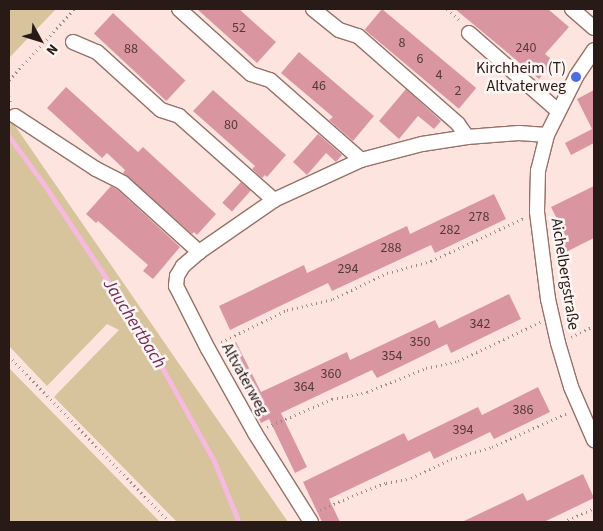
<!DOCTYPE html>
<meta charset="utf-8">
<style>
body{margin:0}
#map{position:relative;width:603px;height:531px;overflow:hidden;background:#fee4de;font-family:"Source Sans 3",sans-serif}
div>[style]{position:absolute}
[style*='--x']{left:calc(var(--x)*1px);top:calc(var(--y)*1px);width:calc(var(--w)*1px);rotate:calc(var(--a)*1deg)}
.green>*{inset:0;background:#d7c39c}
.stream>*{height:4.5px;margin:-2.25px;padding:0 2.25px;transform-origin:2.25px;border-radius:2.25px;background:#f5badd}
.building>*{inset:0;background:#d996a1;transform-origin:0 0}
.path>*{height:2.5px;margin-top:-1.25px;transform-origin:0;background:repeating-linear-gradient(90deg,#9d8984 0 1px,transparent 0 5px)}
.roads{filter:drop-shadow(1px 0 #967168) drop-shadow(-1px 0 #967168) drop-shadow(0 1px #967168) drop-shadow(0 -1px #967168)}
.minor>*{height:14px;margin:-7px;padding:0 7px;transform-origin:7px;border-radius:7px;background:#fff}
.dots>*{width:14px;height:14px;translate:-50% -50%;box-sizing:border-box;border:2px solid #fef6f4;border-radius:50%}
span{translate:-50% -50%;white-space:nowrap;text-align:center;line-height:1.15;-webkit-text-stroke:5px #fef6f4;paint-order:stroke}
.number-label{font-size:14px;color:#543939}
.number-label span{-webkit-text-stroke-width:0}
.poi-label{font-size:16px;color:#281a16}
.right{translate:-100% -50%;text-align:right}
.street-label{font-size:16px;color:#281a16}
.water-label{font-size:18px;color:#702c59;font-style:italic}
.frame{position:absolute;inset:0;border:10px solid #281a16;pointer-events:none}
.north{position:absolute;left:15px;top:15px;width:50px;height:50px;-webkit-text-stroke:4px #fef6f4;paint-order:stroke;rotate:129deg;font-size:14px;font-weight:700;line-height:20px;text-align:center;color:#281a16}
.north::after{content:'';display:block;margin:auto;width:18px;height:22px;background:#281a16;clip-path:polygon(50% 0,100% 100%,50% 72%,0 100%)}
</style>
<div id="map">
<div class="green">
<i style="clip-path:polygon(9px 9px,56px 9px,9px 58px)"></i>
<i style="clip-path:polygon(9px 117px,288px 522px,177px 522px,54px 397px,119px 330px,107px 324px,47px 386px,9px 346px)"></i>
<i style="clip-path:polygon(9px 368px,160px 522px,9px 522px)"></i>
</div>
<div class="stream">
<i style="--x:9;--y:136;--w:59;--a:53.9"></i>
<i style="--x:44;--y:184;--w:179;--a:56.4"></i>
<i style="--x:143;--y:333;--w:145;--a:60.8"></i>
<i style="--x:214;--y:460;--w:67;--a:68"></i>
</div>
<div class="building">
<i style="clip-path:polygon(197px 9px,239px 9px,276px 42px,257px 63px)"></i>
<i style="left:382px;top:9px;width:123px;height:27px;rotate:40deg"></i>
<i style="clip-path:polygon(455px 9px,548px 9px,569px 27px,545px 54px,554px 61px,539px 79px)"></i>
<i style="left:113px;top:13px;width:99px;height:28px;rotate:43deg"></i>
<i style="clip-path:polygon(299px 52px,374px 116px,353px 141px,329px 120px,333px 117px,281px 73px)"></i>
<i style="clip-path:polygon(66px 87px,138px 152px,143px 147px,216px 214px,197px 235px,194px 232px,192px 234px,123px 173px,125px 170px,107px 153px,102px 158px,47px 108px)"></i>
<i style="clip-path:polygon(406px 89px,441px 121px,434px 129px,418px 116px,399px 139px,379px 121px)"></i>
<i style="clip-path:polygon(213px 90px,286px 155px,267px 177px,265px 175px,262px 178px,252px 169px,255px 166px,193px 111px)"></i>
<i style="clip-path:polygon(594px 90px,594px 143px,571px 155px,565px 143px,592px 129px,577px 99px)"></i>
<i style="clip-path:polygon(318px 134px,342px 155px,336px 162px,326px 153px,307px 175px,293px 162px)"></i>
<i style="left:241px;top:182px;width:13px;height:28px;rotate:42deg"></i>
<i style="clip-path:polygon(111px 186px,118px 190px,180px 247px,153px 279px,143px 271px,148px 265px,98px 221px,96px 223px,86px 214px)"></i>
<i style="clip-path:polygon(594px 186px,594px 238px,562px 254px,556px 242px,566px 237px,551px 207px)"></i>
<i style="clip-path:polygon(494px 194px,506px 219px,435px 253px,431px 245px,332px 291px,328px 283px,230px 330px,219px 306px,304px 265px,307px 273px,407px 226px,410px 234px)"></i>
<i style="clip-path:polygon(509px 294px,521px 319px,451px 353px,447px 344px,377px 378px,372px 370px,281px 413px,307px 467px,295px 473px,269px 419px,261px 423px,225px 347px,236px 342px,261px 392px,347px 352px,350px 360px,435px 320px,439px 328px)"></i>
<i style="clip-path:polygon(538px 387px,550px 412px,494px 439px,490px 432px,434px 459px,430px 451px,329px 499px,340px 522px,322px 522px,303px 482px,404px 433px,408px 441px,478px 407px,482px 415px)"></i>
<i style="clip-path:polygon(583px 474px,594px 498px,544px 522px,462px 522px,523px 493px,527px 501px)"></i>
</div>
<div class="path">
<i style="--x:447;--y:9;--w:18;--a:41"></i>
<i style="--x:9;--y:80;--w:96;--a:-47.5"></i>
<i style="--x:9;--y:96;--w:8;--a:76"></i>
<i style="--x:571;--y:337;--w:25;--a:-26"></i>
<i style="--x:221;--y:342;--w:73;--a:-25.9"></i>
<i style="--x:287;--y:310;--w:47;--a:-13.4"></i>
<i style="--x:333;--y:299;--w:60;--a:-25.7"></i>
<i style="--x:387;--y:273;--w:46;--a:-15.3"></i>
<i style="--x:431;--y:261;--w:102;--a:-24.8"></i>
<i style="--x:9;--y:356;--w:231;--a:45.9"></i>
<i style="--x:267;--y:427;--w:71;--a:-23.3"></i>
<i style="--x:332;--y:399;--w:36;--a:-11"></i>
<i style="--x:367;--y:392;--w:64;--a:-22.1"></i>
<i style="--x:426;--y:368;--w:33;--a:-12"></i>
<i style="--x:458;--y:361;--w:91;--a:-25.4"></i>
<i style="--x:320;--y:510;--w:45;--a:-23.7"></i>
<i style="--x:361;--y:492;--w:27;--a:-20"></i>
<i style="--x:386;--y:483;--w:25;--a:-11"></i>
<i style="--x:411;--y:478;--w:44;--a:-25.4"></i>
<i style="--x:451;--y:459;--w:43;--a:-16.3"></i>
<i style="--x:492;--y:447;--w:82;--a:-24.4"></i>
<i style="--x:563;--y:522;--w:34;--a:-24"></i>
</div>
<div class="roads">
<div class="minor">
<i style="--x:179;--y:9;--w:97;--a:42.1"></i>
<i style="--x:251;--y:74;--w:20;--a:18"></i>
<i style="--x:270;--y:80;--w:121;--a:41.3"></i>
<i style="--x:313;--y:9;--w:33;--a:39"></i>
<i style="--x:339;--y:30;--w:20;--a:18"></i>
<i style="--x:358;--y:36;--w:133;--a:41.3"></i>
<i style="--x:458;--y:124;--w:16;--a:55"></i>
<i style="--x:572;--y:9;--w:29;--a:41"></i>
<i style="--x:469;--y:33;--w:118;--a:41.2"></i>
<i style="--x:73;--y:42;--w:26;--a:23"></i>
<i style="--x:97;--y:52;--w:86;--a:42.2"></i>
<i style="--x:161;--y:110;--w:19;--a:18"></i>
<i style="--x:179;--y:116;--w:127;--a:41.5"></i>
<i style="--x:594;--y:50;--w:32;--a:124"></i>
<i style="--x:576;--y:77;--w:65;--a:116.6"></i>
<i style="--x:547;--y:135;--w:36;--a:104"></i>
<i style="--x:538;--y:170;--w:42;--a:91.4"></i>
<i style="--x:537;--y:212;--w:88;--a:82.8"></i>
<i style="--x:548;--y:299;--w:45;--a:77.2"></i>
<i style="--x:558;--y:343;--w:46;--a:73.5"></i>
<i style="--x:571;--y:387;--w:58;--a:66.5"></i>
<i style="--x:15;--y:116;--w:97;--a:33.2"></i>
<i style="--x:96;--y:169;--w:30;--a:27"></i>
<i style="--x:123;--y:183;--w:103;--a:42.2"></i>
<i style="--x:311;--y:522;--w:105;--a:-122.2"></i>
<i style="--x:255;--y:433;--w:96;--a:-119.2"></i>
<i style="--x:208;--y:349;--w:71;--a:-116.9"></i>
<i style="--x:176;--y:286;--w:10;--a:-84"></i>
<i style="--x:177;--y:276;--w:12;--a:-59"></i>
<i style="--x:183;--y:266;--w:21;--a:-41"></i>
<i style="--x:199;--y:252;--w:91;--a:-34.7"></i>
<i style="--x:274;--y:200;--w:96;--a:-24.7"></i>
<i style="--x:361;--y:160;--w:63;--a:-14.7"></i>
<i style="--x:422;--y:144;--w:46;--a:-8.8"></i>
<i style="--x:467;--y:137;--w:52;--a:-4.4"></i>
<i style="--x:519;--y:133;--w:28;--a:4"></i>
</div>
</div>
<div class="dots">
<i style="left:576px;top:77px;background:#4a6ee1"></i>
</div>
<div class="number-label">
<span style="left:239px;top:28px">52</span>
<span style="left:402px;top:43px">8</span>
<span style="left:526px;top:48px">240</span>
<span style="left:131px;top:49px">88</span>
<span style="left:420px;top:59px">6</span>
<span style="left:439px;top:75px">4</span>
<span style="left:319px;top:86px">46</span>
<span style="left:458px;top:91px">2</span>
<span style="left:231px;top:125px">80</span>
<span style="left:479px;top:217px">278</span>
<span style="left:450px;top:230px">282</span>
<span style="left:391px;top:248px">288</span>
<span style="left:348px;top:269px">294</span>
<span style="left:480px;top:324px">342</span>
<span style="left:420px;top:342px">350</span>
<span style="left:392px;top:356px">354</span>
<span style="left:331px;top:374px">360</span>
<span style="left:304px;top:387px">364</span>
<span style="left:523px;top:410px">386</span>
<span style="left:463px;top:430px">394</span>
</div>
<div class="poi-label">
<span class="right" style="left:566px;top:77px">Kirchheim (T)<br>Altvaterweg</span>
</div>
<div class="street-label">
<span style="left:565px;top:274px;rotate:81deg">Aichelbergstraße</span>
<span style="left:245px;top:379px;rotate:61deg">Altvaterweg</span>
</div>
<div class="water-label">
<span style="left:134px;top:324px;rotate:58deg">Jauchertbach</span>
</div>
<div class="frame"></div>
<div class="north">N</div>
</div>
